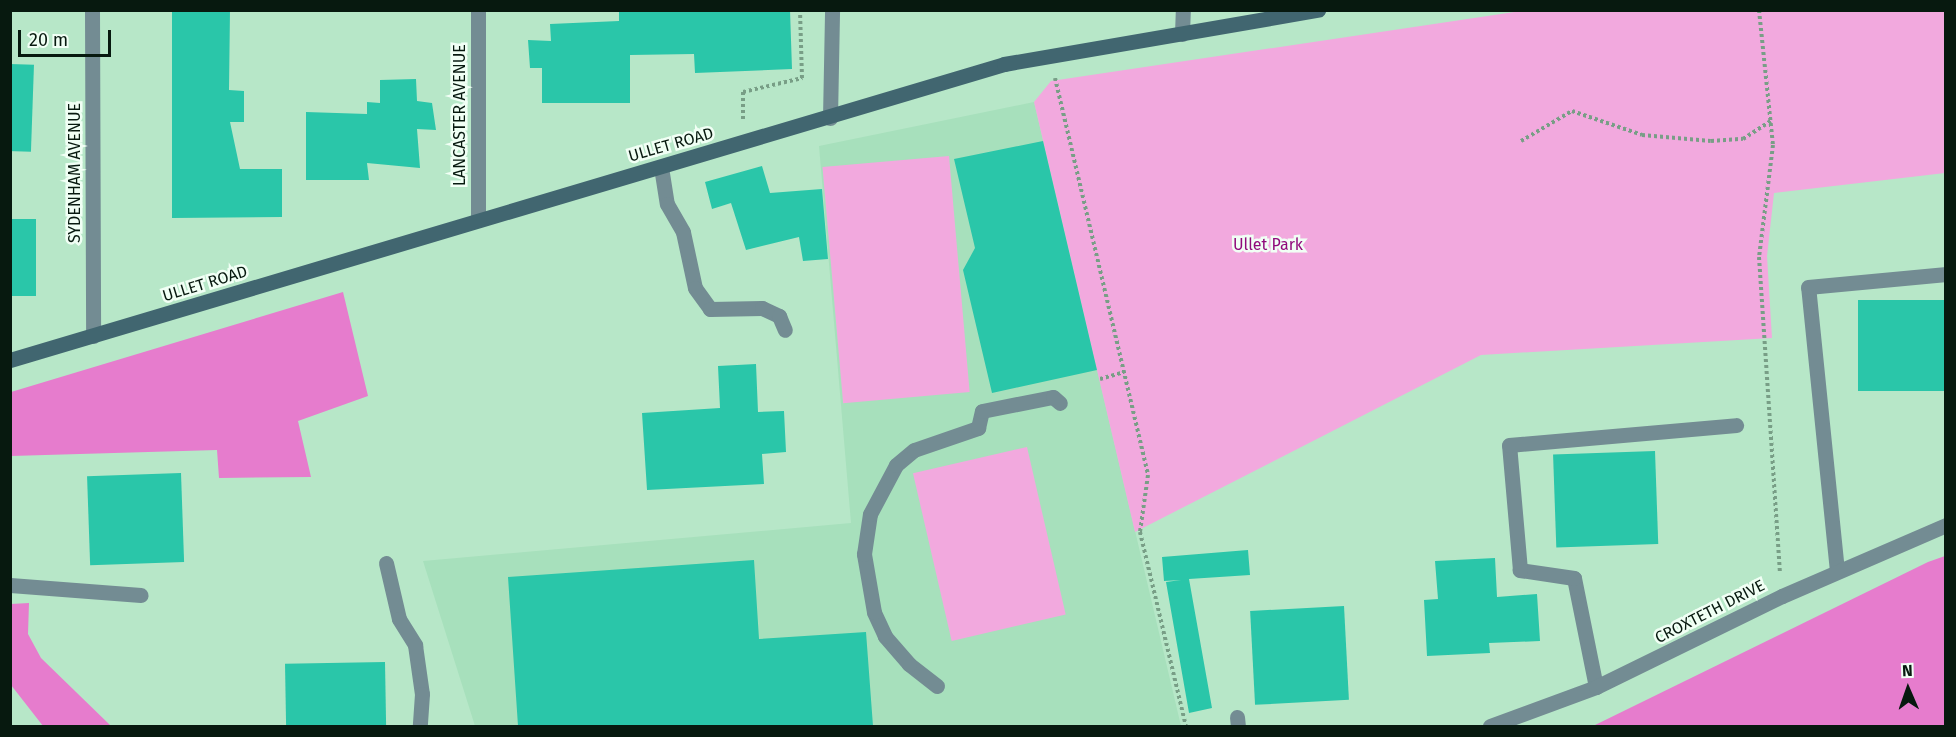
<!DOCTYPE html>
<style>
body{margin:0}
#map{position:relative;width:1956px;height:737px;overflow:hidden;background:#b7e7c8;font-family:"Fira Sans",sans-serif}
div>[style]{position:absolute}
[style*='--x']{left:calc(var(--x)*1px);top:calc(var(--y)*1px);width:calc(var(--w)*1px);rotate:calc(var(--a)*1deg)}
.built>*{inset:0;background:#a7e0bc}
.green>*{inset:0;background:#f2a9de;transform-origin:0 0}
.forest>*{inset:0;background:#e67ccd}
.building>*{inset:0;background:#2ac6a9;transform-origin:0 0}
.path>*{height:4px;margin-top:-2px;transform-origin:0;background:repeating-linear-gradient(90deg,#789e86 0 3px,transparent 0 6px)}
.lane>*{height:15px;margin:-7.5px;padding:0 7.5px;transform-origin:7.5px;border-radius:7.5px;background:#738c93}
.street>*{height:15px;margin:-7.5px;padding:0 7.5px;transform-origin:7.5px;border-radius:7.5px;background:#738c93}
.secondary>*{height:15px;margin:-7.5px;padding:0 7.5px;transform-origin:7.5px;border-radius:7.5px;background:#416670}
span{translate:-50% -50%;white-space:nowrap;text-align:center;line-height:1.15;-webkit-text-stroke:5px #f1fff5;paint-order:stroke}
.street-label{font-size:16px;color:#07190f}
.park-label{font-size:16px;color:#900a7b}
.frame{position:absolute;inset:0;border:12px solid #07190f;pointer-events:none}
.north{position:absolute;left:1878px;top:659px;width:60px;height:60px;-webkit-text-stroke:4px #f1fff5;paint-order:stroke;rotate:358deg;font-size:16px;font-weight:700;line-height:24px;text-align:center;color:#07190f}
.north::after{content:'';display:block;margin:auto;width:21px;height:27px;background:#07190f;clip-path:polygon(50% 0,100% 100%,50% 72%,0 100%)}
.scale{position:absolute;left:18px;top:30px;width:93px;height:27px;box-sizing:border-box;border:3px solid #07190f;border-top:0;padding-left:8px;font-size:18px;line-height:21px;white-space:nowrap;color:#07190f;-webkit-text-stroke:4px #f1fff5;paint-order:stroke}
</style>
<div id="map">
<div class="built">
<i style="clip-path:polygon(1034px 102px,1181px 726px,475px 726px,423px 561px,851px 523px,819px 146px)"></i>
</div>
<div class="green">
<i style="clip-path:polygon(1528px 10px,1945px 11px,1945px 173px,1774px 193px,1767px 256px,1772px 338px,1481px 355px,1135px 532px,1034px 102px,1051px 81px)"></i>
<i style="left:949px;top:156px;width:237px;height:127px;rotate:85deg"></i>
<i style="left:1027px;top:447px;width:172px;height:117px;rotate:77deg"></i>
</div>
<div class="forest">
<i style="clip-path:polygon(343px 292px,368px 396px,298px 421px,311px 477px,219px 478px,217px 450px,11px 456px,11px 392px)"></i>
<i style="clip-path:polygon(1945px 556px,1945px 726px,1593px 726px,1928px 562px)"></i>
<i style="clip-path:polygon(29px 603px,28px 634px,41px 658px,111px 726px,43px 726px,11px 685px,11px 604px)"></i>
</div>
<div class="building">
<i style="clip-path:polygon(172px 10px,230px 10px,229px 90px,244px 91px,244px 122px,230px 122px,240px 169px,282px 169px,282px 217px,172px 218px)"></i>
<i style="clip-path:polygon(619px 10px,790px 10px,792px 69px,695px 73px,694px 54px,630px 55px,630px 103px,542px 103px,542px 68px,530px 68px,528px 40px,551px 41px,550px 24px,619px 21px)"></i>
<i style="left:10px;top:64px;width:24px;height:87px;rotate:2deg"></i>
<i style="clip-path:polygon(416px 79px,417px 101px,432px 103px,436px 130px,417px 129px,420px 168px,367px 163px,369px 180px,306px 180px,306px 112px,367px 114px,367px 102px,380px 103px,380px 80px)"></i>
<i style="clip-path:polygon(1043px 141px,1097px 370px,992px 393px,963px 270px,975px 248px,954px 159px)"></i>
<i style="clip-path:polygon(762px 166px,770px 193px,822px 189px,828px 259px,803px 261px,799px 237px,746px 250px,731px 203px,712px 209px,705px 182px)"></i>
<i style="left:10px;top:219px;width:26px;height:77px"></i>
<i style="left:1946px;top:300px;width:91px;height:88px;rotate:90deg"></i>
<i style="clip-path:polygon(756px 364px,758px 412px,784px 411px,786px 452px,762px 454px,764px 484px,647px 490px,642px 413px,720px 408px,718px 366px)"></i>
<i style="left:1655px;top:451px;width:93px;height:102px;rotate:88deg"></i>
<i style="left:181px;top:473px;width:89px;height:94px;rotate:88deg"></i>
<i style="clip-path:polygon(1248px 550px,1250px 575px,1189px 579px,1212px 708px,1189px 713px,1166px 582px,1181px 580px,1164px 581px,1162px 557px)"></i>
<i style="clip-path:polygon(1495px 558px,1497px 597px,1537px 594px,1540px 641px,1489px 643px,1490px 653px,1427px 656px,1424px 600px,1438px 599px,1435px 561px)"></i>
<i style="clip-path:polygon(754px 560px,759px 639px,866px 632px,873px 726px,518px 726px,508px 577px)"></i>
<i style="left:1344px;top:606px;width:94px;height:94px;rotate:87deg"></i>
<i style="left:385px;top:662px;width:64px;height:100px;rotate:89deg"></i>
</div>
<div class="path">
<i style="--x:1759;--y:10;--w:136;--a:84.1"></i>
<i style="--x:1773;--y:145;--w:113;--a:97.1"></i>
<i style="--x:1759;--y:257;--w:315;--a:86.2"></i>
<i style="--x:1055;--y:78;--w:408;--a:76.8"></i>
<i style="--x:1148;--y:475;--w:58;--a:98"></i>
<i style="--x:1140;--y:532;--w:199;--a:76.7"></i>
<i style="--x:743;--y:119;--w:27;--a:-90"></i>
<i style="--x:743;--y:92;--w:61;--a:-13.3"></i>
<i style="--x:802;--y:78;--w:68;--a:-91.7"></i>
<i style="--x:1521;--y:141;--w:59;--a:-30.5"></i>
<i style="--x:1572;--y:111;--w:74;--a:18.9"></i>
<i style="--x:1642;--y:135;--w:69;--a:5"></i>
<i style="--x:1711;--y:141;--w:32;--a:-4"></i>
<i style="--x:1743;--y:139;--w:33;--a:-33"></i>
<i style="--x:1100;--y:379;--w:25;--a:-16"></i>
</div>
<div class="lane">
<i style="--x:661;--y:167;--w:37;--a:81"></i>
<i style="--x:667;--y:204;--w:32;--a:60"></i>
<i style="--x:683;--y:232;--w:57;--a:77.9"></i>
<i style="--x:695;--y:288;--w:26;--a:54"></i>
<i style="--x:710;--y:309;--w:52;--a:-1.1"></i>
<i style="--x:762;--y:308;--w:19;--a:25"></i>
<i style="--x:779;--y:316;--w:15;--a:67"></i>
<i style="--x:386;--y:563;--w:57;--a:76.9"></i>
<i style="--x:399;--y:619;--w:31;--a:58"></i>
<i style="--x:415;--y:645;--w:49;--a:81.9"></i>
<i style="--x:422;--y:694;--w:32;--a:94"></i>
<i style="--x:1837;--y:571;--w:285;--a:-95.8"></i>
<i style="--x:1808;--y:287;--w:139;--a:-5.4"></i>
<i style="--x:10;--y:585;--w:131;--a:4.4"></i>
<i style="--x:1596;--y:687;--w:111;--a:-101.4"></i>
<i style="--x:1574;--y:578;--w:55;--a:-171.6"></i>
<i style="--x:1520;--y:570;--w:125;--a:-95"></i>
<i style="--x:1509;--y:445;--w:228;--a:-5"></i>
<i style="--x:1237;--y:717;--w:9;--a:84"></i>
</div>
<div class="street">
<i style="--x:92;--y:10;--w:326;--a:89.8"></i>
<i style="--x:478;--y:10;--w:210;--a:90"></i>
<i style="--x:1182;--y:34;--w:24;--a:-88"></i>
<i style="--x:830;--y:118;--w:108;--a:-88.9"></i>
<i style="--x:937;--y:686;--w:36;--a:-142"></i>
<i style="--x:909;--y:664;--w:37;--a:-131"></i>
<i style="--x:885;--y:636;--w:26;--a:-115"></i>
<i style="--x:874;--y:612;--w:59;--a:-99.8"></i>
<i style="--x:864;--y:554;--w:40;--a:-81.5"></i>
<i style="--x:870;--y:514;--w:55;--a:-62"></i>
<i style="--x:896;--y:465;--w:23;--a:-40"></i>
<i style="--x:914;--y:450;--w:68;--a:-19"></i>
<i style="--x:978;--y:428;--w:17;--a:-77"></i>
<i style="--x:982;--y:411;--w:72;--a:-11.2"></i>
<i style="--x:1053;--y:397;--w:9;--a:41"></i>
<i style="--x:1490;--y:726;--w:113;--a:-20.2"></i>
<i style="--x:1596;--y:687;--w:207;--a:-26.1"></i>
<i style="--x:1782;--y:596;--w:179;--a:-23.4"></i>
</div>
<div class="secondary">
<i style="--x:10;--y:360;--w:1037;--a:-16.58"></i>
<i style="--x:1004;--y:64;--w:319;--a:-9.8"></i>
</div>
<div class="street-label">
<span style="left:460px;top:115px;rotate:-90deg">LANCASTER AVENUE</span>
<span style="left:671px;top:145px;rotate:-16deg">ULLET ROAD</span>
<span style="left:75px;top:173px;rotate:-90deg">SYDENHAM AVENUE</span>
<span style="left:205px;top:284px;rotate:-17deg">ULLET ROAD</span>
<span style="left:1710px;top:612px;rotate:-27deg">CROXTETH DRIVE</span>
</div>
<div class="park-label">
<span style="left:1268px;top:245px">Ullet Park</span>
</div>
<div class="frame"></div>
<div class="north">N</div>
<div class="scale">20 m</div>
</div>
